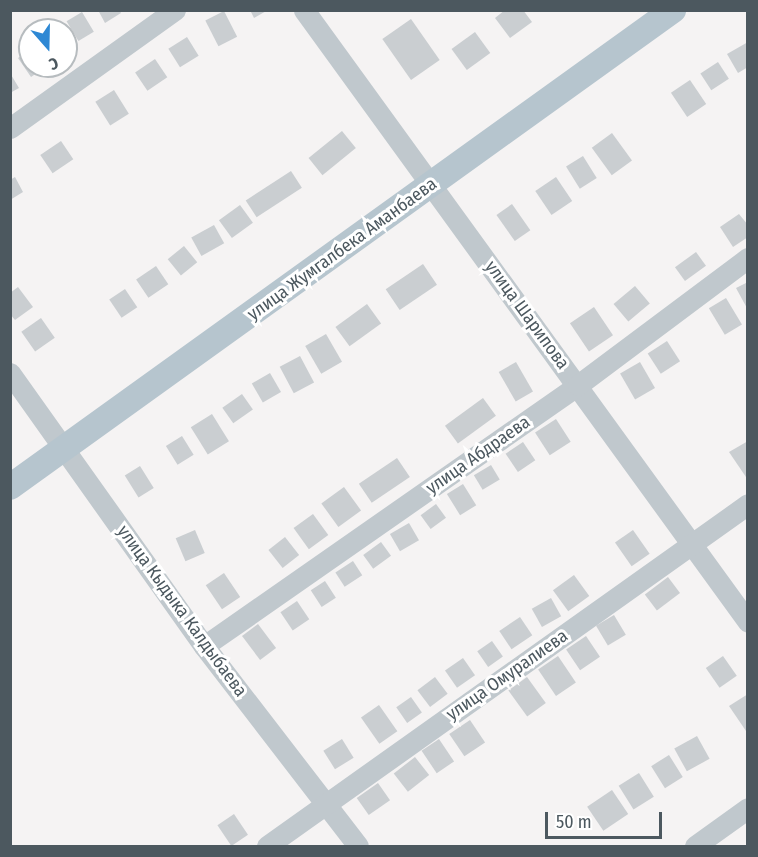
<!DOCTYPE html>
<meta charset="utf-8">
<style>
body{margin:0}
#map{position:relative;width:758px;height:857px;overflow:hidden;background:#f5f3f3;font-family:"Fira Sans Condensed",sans-serif}
div>[style]{position:absolute}
[style*='--x']{left:calc(var(--x)*1px);top:calc(var(--y)*1px);width:calc(var(--w)*1px);rotate:calc(var(--a)*1deg)}
.building>*{inset:0;background:#caced1;transform-origin:0 0}
.minor>*{height:21px;margin:-10.5px;padding:0 10.5px;transform-origin:10.5px;border-radius:10.5px;background:#c0c8cd}
.major>*{height:26px;margin:-13px;padding:0 13px;transform-origin:13px;border-radius:13px;background:#b6c5ce}
span{translate:-50% -50%;white-space:nowrap;text-align:center;line-height:1.15;-webkit-text-stroke:6px #fff;paint-order:stroke}
.street-label{font-size:18px;color:#4c585f}
.frame{position:absolute;inset:0;border:12px solid #4c585f;pointer-events:none}
.north{position:absolute;left:18px;top:18px;width:60px;height:60px;box-sizing:border-box;background:#fff;border:2px solid #b7bcbf;border-radius:50%;rotate:160deg;font-size:16px;font-weight:700;line-height:24px;text-align:center;color:#4c585f}
.north::after{content:'';display:block;margin:auto;width:21px;height:27px;background:#2e88d4;clip-path:polygon(50% 0,100% 100%,50% 72%,0 100%)}
.scale{position:absolute;left:545px;top:812px;width:117px;height:27px;box-sizing:border-box;border:3px solid #4c585f;border-top:0;padding-left:8px;font-size:18px;line-height:21px;white-space:nowrap;color:#4c585f;-webkit-text-stroke:4px #fff;paint-order:stroke}
</style>
<div id="map">
<div class="building">
<i style="clip-path:polygon(98px 10px,119px 10px,121px 13px,105px 23px)"></i>
<i style="clip-path:polygon(250px 10px,268px 10px,254px 18px)"></i>
<i style="clip-path:polygon(505px 10px,523px 10px,532px 22px,510px 38px,495px 18px)"></i>
<i style="left:224px;top:11px;width:29px;height:21px;rotate:63deg"></i>
<i style="left:82px;top:12px;width:23px;height:18px;rotate:59deg"></i>
<i style="left:411px;top:19px;width:50px;height:35px;rotate:55deg"></i>
<i style="left:475px;top:32px;width:26px;height:29px;rotate:54deg"></i>
<i style="left:187px;top:37px;width:22px;height:22px;rotate:58deg"></i>
<i style="clip-path:polygon(748px 42px,748px 67px,738px 73px,727px 54px)"></i>
<i style="clip-path:polygon(30px 50px,30px 66px,47px 66px,31px 77px,18px 58px)"></i>
<i style="left:155px;top:59px;width:22px;height:24px;rotate:56deg"></i>
<i style="left:718px;top:62px;width:20px;height:21px;rotate:57deg"></i>
<i style="clip-path:polygon(10px 73px,19px 88px,10px 93px)"></i>
<i style="left:690px;top:80px;width:29px;height:23px;rotate:56deg"></i>
<i style="left:114px;top:90px;width:28px;height:22px;rotate:58deg"></i>
<i style="left:342px;top:131px;width:22px;height:43px;rotate:51deg"></i>
<i style="left:612px;top:133px;width:34px;height:25px;rotate:54deg"></i>
<i style="left:61px;top:141px;width:22px;height:25px;rotate:56deg"></i>
<i style="left:583px;top:156px;width:26px;height:20px;rotate:58deg"></i>
<i style="left:291px;top:171px;width:20px;height:54px;rotate:57deg"></i>
<i style="clip-path:polygon(15px 177px,23px 192px,10px 200px,10px 180px)"></i>
<i style="left:556px;top:177px;width:29px;height:25px;rotate:56deg"></i>
<i style="left:512px;top:204px;width:32px;height:19px;rotate:55deg"></i>
<i style="left:240px;top:205px;width:22px;height:26px;rotate:54deg"></i>
<i style="clip-path:polygon(739px 214px,748px 225px,748px 237px,733px 247px,720px 227px)"></i>
<i style="left:214px;top:225px;width:21px;height:26px;rotate:61deg"></i>
<i style="left:184px;top:246px;width:21px;height:21px;rotate:51deg"></i>
<i style="left:696px;top:252px;width:17px;height:26px;rotate:54deg"></i>
<i style="left:423px;top:264px;width:25px;height:45px;rotate:56deg"></i>
<i style="left:156px;top:266px;width:22px;height:24px;rotate:56deg"></i>
<i style="clip-path:polygon(748px 282px,748px 310px,736px 288px)"></i>
<i style="left:635px;top:286px;width:23px;height:28px;rotate:50deg"></i>
<i style="clip-path:polygon(18px 287px,33px 307px,15px 320px,10px 314px,10px 293px)"></i>
<i style="left:125px;top:289px;width:22px;height:19px;rotate:56deg"></i>
<i style="left:726px;top:298px;width:31px;height:20px;rotate:59deg"></i>
<i style="left:367px;top:304px;width:24px;height:39px;rotate:54deg"></i>
<i style="left:594px;top:307px;width:34px;height:29px;rotate:56deg"></i>
<i style="left:41px;top:318px;width:24px;height:24px;rotate:55deg"></i>
<i style="left:326px;top:334px;width:32px;height:24px;rotate:60deg"></i>
<i style="left:667px;top:341px;width:24px;height:23px;rotate:57deg"></i>
<i style="left:300px;top:356px;width:30px;height:23px;rotate:62deg"></i>
<i style="left:516px;top:362px;width:34px;height:20px;rotate:60deg"></i>
<i style="left:640px;top:362px;width:30px;height:23px;rotate:60deg"></i>
<i style="left:270px;top:373px;width:22px;height:21px;rotate:60deg"></i>
<i style="left:242px;top:394px;width:19px;height:24px;rotate:55deg"></i>
<i style="left:483px;top:398px;width:22px;height:47px;rotate:54deg"></i>
<i style="left:212px;top:414px;width:32px;height:25px;rotate:58deg"></i>
<i style="left:556px;top:419px;width:27px;height:25px;rotate:57deg"></i>
<i style="left:182px;top:436px;width:22px;height:19px;rotate:58deg"></i>
<i style="clip-path:polygon(748px 441px,748px 480px,729px 452px)"></i>
<i style="left:523px;top:442px;width:22px;height:21px;rotate:56deg"></i>
<i style="left:397px;top:458px;width:23px;height:46px;rotate:56deg"></i>
<i style="left:491px;top:465px;width:17px;height:20px;rotate:59deg"></i>
<i style="left:140px;top:466px;width:26px;height:18px;rotate:58deg"></i>
<i style="left:463px;top:484px;width:25px;height:19px;rotate:58deg"></i>
<i style="left:344px;top:487px;width:29px;height:28px;rotate:54deg"></i>
<i style="left:436px;top:504px;width:17px;height:19px;rotate:54deg"></i>
<i style="left:313px;top:514px;width:26px;height:24px;rotate:54deg"></i>
<i style="left:409px;top:523px;width:20px;height:22px;rotate:60deg"></i>
<i style="left:195px;top:530px;width:25px;height:21px;rotate:67deg"></i>
<i style="left:633px;top:530px;width:29px;height:22px;rotate:55deg"></i>
<i style="left:285px;top:537px;width:23px;height:21px;rotate:52deg"></i>
<i style="left:381px;top:542px;width:17px;height:22px;rotate:54deg"></i>
<i style="left:353px;top:561px;width:17px;height:21px;rotate:57deg"></i>
<i style="left:224px;top:573px;width:29px;height:22px;rotate:56deg"></i>
<i style="left:574px;top:575px;width:26px;height:26px;rotate:54deg"></i>
<i style="left:668px;top:577px;width:20px;height:29px;rotate:53deg"></i>
<i style="left:325px;top:581px;width:20px;height:17px;rotate:57deg"></i>
<i style="left:551px;top:598px;width:21px;height:22px;rotate:61deg"></i>
<i style="left:297px;top:601px;width:22px;height:20px;rotate:56deg"></i>
<i style="left:614px;top:615px;width:23px;height:21px;rotate:59deg"></i>
<i style="left:520px;top:617px;width:22px;height:25px;rotate:56deg"></i>
<i style="left:258px;top:624px;width:30px;height:20px;rotate:53deg"></i>
<i style="left:586px;top:636px;width:25px;height:24px;rotate:56deg"></i>
<i style="left:492px;top:641px;width:19px;height:18px;rotate:55deg"></i>
<i style="left:558px;top:656px;width:32px;height:24px;rotate:56deg"></i>
<i style="left:723px;top:656px;width:24px;height:21px;rotate:55deg"></i>
<i style="left:463px;top:658px;width:21px;height:22px;rotate:55deg"></i>
<i style="left:435px;top:677px;width:21px;height:22px;rotate:53deg"></i>
<i style="left:527px;top:677px;width:32px;height:23px;rotate:54deg"></i>
<i style="clip-path:polygon(748px 694px,748px 730px,746px 731px,729px 706px)"></i>
<i style="left:411px;top:697px;width:19px;height:18px;rotate:55deg"></i>
<i style="left:379px;top:705px;width:32px;height:22px;rotate:55deg"></i>
<i style="left:470px;top:720px;width:27px;height:25px;rotate:56deg"></i>
<i style="left:697px;top:736px;width:26px;height:26px;rotate:61deg"></i>
<i style="left:342px;top:739px;width:22px;height:22px;rotate:58deg"></i>
<i style="left:439px;top:739px;width:27px;height:21px;rotate:56deg"></i>
<i style="left:669px;top:755px;width:26px;height:21px;rotate:58deg"></i>
<i style="left:415px;top:757px;width:23px;height:27px;rotate:52deg"></i>
<i style="left:639px;top:773px;width:28px;height:24px;rotate:58deg"></i>
<i style="left:378px;top:783px;width:21px;height:26px;rotate:55deg"></i>
<i style="left:612px;top:790px;width:29px;height:30px;rotate:56deg"></i>
<i style="left:234px;top:814px;width:25px;height:20px;rotate:56deg"></i>
</div>
<div class="minor">
<i style="--x:304;--y:10;--w:756;--a:54.04"></i>
<i style="--x:10;--y:128;--w:203;--a:-35.6"></i>
<i style="--x:10;--y:373;--w:335;--a:54.6"></i>
<i style="--x:204;--y:646;--w:252;--a:52.4"></i>
<i style="--x:204;--y:646;--w:456;--a:-34.9"></i>
<i style="--x:578;--y:385;--w:212;--a:-36.8"></i>
<i style="--x:267;--y:846;--w:590;--a:-35.41"></i>
<i style="--x:695;--y:846;--w:65;--a:-35.6"></i>
</div>
<div class="major">
<i style="--x:10;--y:487;--w:817;--a:-35.73"></i>
</div>
<div class="street-label">
<span style="left:342px;top:249px;rotate:-36deg">улица Жумгалбека Аманбаева</span>
<span style="left:527px;top:315px;rotate:54deg">улица Шарипова</span>
<span style="left:478px;top:455px;rotate:-35deg">улица Абдраева</span>
<span style="left:182px;top:611px;rotate:54deg">улица Кыдыка Калдыбаева</span>
<span style="left:507px;top:675px;rotate:-35deg">улица Омуралиева</span>
</div>
<div class="frame"></div>
<div class="north">С</div>
<div class="scale">50 m</div>
</div>
